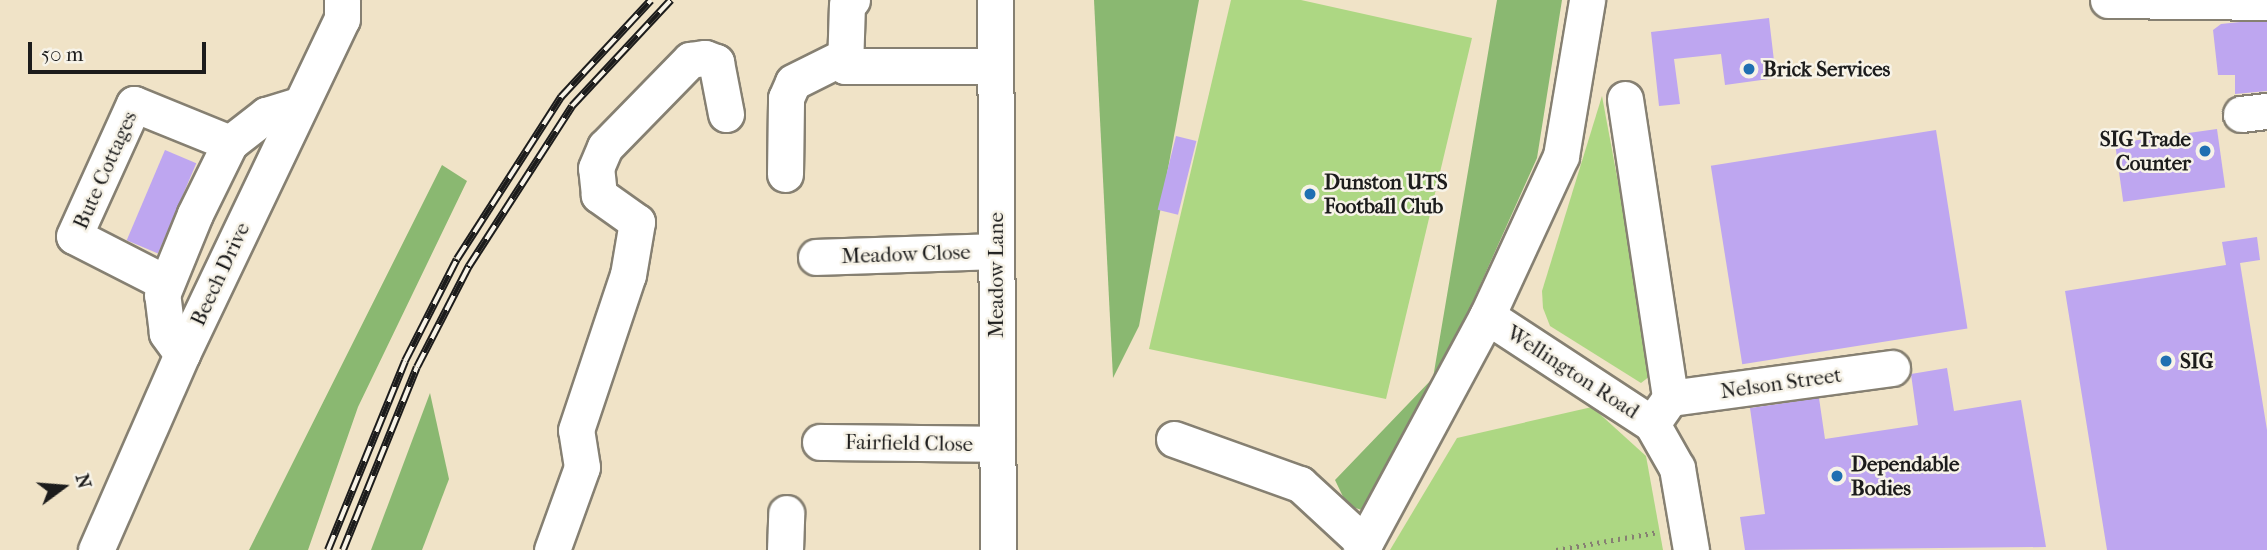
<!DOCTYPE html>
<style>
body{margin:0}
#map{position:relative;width:2267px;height:550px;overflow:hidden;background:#f0e3c7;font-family:"IM FELL French Canon",serif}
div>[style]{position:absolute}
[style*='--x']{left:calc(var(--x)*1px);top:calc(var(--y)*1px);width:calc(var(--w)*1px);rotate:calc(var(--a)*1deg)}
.green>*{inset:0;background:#add783}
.forest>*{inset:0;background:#8ab871}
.building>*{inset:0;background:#bea6f0;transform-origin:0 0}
.path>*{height:4.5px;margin-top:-2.25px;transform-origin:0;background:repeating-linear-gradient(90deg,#868072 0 2px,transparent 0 7px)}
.roads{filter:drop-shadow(2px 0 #868072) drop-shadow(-2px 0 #868072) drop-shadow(0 2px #868072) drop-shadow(0 -2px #868072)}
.minor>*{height:35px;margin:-17.5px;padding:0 17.5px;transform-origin:17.5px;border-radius:17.5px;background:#fff}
.rail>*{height:8px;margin-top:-4px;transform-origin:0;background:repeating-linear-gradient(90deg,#f7f3e8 0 16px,#1c1c1c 0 32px);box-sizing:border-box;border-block:2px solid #1c1c1c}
.dots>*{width:19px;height:19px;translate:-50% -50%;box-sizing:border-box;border:4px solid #f7f3e8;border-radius:50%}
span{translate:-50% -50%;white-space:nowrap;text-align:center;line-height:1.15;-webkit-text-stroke:5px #f7f3e8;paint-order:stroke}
.poi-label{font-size:21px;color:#1c1c1c;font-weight:700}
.left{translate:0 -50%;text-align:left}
.right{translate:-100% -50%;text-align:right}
.street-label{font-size:21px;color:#1c1c1c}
.north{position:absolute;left:28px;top:452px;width:70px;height:70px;-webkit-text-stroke:5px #f7f3e8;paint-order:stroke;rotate:74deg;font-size:19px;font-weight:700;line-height:28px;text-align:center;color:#1c1c1c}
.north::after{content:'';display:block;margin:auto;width:24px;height:32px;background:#1c1c1c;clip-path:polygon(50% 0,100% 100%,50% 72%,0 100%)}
.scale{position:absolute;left:28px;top:42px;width:178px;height:32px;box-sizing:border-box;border:4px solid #1c1c1c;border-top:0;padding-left:9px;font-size:21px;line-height:24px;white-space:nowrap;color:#1c1c1c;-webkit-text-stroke:5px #f7f3e8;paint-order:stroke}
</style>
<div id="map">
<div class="green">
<i style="clip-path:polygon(1231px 0,1301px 0,1472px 38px,1386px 399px,1149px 349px)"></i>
<i style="clip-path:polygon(1602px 96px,1652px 365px,1650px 376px,1641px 383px,1550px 326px,1543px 308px,1542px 291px)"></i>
<i style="clip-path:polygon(1592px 407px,1646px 456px,1663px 550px,1390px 550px,1457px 438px)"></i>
</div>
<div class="forest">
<i style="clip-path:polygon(1094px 0,1199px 0,1139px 326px,1113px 378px)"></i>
<i style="clip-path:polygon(1497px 0,1562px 0,1537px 158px,1464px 321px,1443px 384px,1373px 514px,1347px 505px,1335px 480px,1433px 378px)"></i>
<i style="clip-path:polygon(442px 165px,467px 181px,358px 407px,308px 550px,249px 550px)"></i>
<i style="clip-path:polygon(430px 393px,449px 479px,422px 550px,371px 550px)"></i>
</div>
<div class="building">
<i style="clip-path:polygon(1769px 18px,1776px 78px,1725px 85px,1721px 54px,1674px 59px,1680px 104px,1659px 106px,1651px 32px)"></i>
<i style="clip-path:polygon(2240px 22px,2267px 22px,2267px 91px,2235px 94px,2235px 75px,2218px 75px,2213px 30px,2221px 24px)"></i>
<i style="left:2217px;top:129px;width:59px;height:103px;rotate:82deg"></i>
<i style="left:1936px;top:130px;width:201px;height:228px;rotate:81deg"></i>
<i style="left:1176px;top:136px;width:21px;height:76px;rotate:14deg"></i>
<i style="left:165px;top:150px;width:34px;height:98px;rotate:23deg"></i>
<i style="clip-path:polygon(2257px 237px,2260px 260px,2240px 263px,2267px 430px,2267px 550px,2107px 550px,2065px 291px,2232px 264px,2226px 265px,2222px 242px)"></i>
<i style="clip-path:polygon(1947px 368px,1954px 411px,2021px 400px,2046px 547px,1745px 550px,1740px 517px,1765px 514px,1750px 408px,1819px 398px,1825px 439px,1918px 425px,1911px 374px)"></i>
</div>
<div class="path">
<i style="--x:1556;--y:550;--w:104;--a:-10"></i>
</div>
<div class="roads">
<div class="minor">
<i style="--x:852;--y:0;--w:6;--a:141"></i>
<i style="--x:847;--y:4;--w:62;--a:91.8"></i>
<i style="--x:845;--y:66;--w:150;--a:0"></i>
<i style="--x:995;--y:0;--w:550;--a:89.69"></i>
<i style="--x:2108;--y:0;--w:159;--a:0.7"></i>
<i style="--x:1625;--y:99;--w:302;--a:81.4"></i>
<i style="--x:1670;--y:398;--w:32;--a:125"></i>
<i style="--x:2241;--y:114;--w:26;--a:-7"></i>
<i style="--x:785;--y:174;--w:76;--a:-89.2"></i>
<i style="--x:786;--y:98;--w:17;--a:-66"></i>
<i style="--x:793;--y:82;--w:58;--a:-26.6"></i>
<i style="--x:816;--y:257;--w:180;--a:-1.9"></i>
<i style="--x:166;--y:283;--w:103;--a:-152.9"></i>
<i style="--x:74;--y:236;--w:145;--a:-65.6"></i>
<i style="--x:134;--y:104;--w:104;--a:22.1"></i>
<i style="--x:1487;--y:316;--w:197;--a:33.2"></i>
<i style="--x:1652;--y:424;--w:51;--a:60.4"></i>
<i style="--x:1677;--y:468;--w:83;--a:80.3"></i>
<i style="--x:182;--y:354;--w:26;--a:-126"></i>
<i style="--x:167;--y:333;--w:38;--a:-97"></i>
<i style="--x:162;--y:295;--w:87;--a:-67.8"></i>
<i style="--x:195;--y:214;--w:79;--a:-63.8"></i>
<i style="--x:230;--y:143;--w:46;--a:-37.9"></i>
<i style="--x:266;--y:115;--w:34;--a:-17"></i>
<i style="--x:1670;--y:398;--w:224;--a:-7.7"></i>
<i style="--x:1174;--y:439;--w:134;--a:19.7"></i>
<i style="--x:1300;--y:484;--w:88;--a:42.7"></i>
<i style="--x:820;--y:442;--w:177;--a:0.6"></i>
<i style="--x:96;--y:550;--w:214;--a:-66.3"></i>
<i style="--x:182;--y:354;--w:371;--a:-64.5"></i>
<i style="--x:342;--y:19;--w:19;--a:-90"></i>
<i style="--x:552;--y:550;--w:88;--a:-70.1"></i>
<i style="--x:582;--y:467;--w:37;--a:-99"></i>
<i style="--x:576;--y:430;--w:163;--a:-71.5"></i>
<i style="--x:628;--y:275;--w:54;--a:-80.4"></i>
<i style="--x:637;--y:222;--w:47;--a:-144.6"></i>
<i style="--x:599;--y:195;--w:27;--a:-96"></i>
<i style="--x:596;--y:168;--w:23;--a:-67"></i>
<i style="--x:605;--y:147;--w:122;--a:-45.7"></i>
<i style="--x:690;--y:60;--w:15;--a:-8"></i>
<i style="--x:705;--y:58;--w:12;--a:20"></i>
<i style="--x:716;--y:62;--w:53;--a:79.1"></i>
<i style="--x:785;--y:550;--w:37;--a:-88"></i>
<i style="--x:1361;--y:550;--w:266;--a:-61.7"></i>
<i style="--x:1487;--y:316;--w:176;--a:-65.2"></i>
<i style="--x:1561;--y:156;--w:158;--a:-80.5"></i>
</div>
</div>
<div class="rail">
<i style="--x:328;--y:550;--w:204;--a:-67.8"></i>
<i style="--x:405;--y:361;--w:114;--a:-63"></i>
<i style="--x:457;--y:259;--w:193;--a:-57.3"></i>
<i style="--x:561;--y:97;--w:132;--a:-47.1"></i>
<i style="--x:343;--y:550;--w:197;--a:-68"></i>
<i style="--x:417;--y:367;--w:114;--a:-62.8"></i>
<i style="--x:469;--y:266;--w:190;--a:-57.2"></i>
<i style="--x:572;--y:106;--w:145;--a:-47"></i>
</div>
<div class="dots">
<i style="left:1749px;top:69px;background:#1f6fb2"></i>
<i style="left:2205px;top:151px;background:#1f6fb2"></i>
<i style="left:1310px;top:194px;background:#1f6fb2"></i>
<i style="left:2166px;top:361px;background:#1f6fb2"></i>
<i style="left:1837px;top:476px;background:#1f6fb2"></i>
</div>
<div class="poi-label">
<span class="left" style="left:1763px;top:69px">Brick Services</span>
<span class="right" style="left:2191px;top:151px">SIG Trade<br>Counter</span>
<span class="left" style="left:1324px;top:194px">Dunston UTS<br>Football Club</span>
<span class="left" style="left:2180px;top:361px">SIG</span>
<span class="left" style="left:1851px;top:476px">Dependable<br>Bodies</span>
</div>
<div class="street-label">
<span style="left:105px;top:170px;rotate:-66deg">Bute Cottages</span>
<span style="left:906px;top:254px;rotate:-2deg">Meadow Close</span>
<span style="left:220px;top:274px;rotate:-65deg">Beech Drive</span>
<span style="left:996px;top:275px;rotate:-90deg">Meadow Lane</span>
<span style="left:1573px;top:372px;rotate:33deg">Wellington Road</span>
<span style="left:1781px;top:383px;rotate:-8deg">Nelson Street</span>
<span style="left:909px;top:443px;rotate:1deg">Fairfield Close</span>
</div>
<div class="north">N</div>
<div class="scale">50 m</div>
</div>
